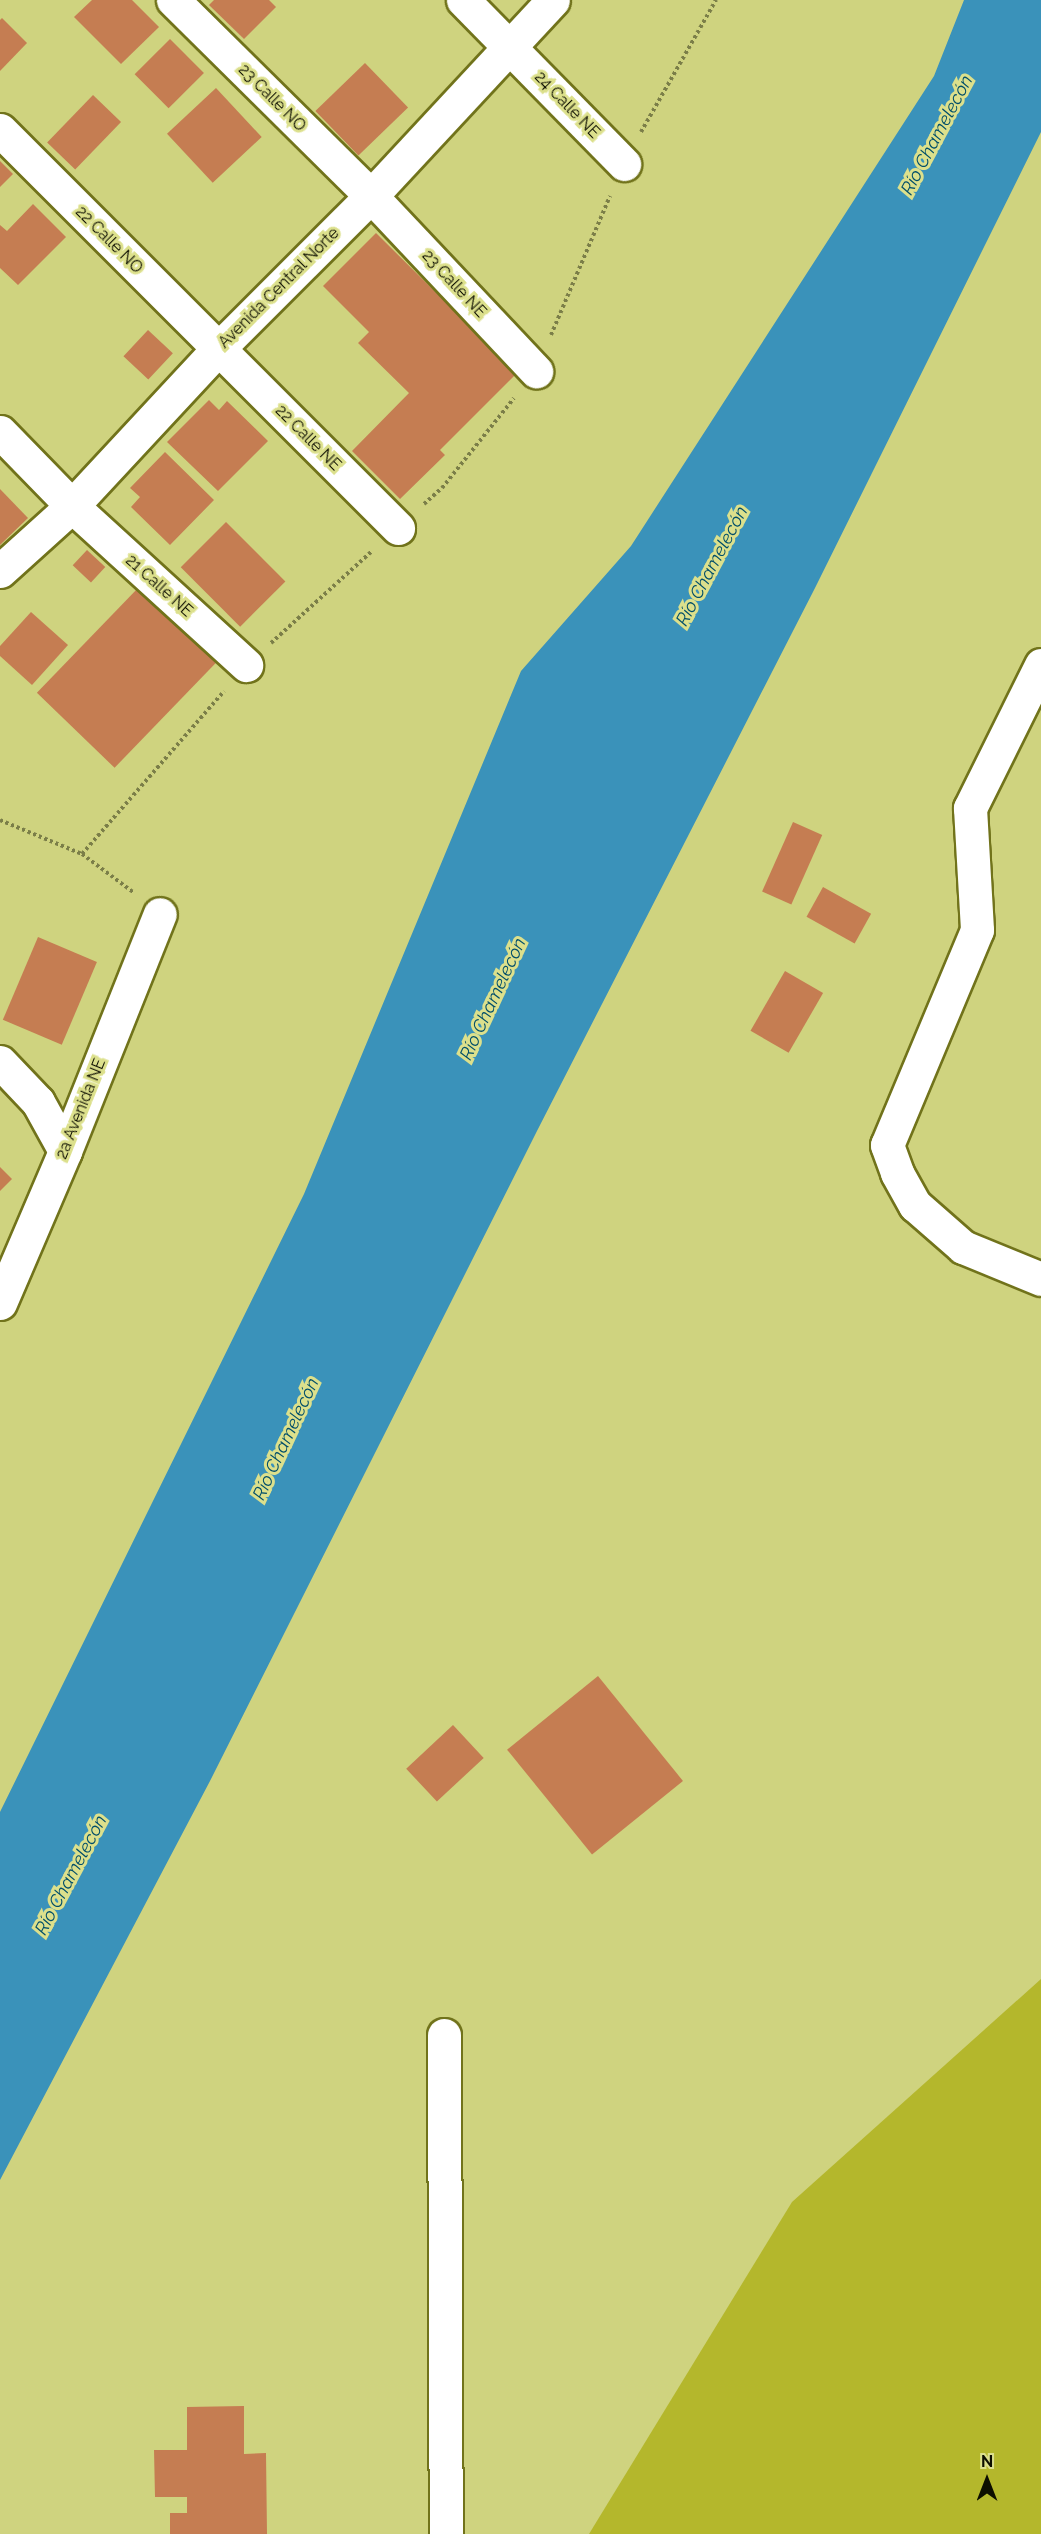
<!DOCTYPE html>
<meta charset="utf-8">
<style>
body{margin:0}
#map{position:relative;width:1041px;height:2534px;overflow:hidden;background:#cfd37f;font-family:Raleway,sans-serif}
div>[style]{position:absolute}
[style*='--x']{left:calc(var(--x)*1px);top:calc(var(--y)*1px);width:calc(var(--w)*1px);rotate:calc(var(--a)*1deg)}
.green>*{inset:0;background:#b4b72c}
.water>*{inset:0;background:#3a92ba}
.building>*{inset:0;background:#c57d52;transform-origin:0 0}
.path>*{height:4px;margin-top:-2px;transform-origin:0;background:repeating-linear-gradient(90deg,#7b7e48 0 3px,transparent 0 6px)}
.roads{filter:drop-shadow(2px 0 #71731b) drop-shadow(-2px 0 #71731b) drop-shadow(0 2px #71731b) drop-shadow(0 -2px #71731b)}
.minor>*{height:33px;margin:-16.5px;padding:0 16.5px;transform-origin:16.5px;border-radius:16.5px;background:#fff}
span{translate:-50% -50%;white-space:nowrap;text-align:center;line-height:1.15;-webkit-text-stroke:6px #dce08c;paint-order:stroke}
.street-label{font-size:16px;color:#0d0e00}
.water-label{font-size:18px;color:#014e6a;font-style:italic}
.north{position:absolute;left:957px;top:2450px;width:60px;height:60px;-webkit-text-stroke:4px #dce08c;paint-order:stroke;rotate:0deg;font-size:16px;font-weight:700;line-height:24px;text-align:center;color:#0d0e00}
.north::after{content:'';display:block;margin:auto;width:21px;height:27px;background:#0d0e00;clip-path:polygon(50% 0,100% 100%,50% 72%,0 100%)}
</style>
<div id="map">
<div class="green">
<i style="clip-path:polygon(1041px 1979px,1041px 2534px,589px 2534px,792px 2202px)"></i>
</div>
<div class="water">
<i style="clip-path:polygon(964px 0,1041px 0,1041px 132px,815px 588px,538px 1129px,210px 1781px,0 2180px,0 1812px,304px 1194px,521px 671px,631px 546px,934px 76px)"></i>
</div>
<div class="building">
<i style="clip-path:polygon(92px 0,132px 0,159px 27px,121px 64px,74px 17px)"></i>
<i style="clip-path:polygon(214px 0,269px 0,276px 7px,244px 39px,209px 5px)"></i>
<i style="clip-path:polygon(2px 18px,27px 43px,0 71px,0 20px)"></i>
<i style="left:170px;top:39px;width:48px;height:50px;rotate:45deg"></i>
<i style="left:365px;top:63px;width:62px;height:69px;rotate:46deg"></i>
<i style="left:216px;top:88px;width:67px;height:67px;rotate:47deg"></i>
<i style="left:93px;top:95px;width:39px;height:66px;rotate:44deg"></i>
<i style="clip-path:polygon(0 161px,13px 174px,0 187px)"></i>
<i style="clip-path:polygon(33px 204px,66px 237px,18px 285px,0 268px,0 225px,7px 231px)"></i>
<i style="clip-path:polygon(376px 233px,517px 373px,440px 450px,445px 455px,400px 499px,352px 451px,409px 393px,358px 343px,369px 332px,323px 286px)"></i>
<i style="left:148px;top:330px;width:34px;height:36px;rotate:43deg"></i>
<i style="clip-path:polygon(209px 400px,219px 410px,227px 401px,268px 441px,218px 491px,167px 442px)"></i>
<i style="clip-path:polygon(165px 452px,214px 500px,170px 545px,131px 507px,140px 497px,130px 488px)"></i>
<i style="clip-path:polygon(0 489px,28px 518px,0 545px)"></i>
<i style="left:226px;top:522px;width:84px;height:64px;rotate:45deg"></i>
<i style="left:87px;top:550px;width:25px;height:21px;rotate:43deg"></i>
<i style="left:139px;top:587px;width:108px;height:147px;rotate:44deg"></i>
<i style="clip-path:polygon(31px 612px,68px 645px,32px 685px,0 656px,0 646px)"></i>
<i style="left:793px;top:822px;width:32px;height:76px;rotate:24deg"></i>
<i style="left:823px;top:887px;width:55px;height:34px;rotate:29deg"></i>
<i style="left:38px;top:937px;width:64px;height:90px;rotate:23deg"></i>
<i style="left:785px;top:971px;width:44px;height:69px;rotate:30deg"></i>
<i style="clip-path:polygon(0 1167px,12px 1179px,0 1191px)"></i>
<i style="left:598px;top:1676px;width:135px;height:117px;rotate:51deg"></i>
<i style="left:453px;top:1725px;width:45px;height:64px;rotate:47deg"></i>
<i style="clip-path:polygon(244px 2406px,244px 2454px,266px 2453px,267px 2534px,170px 2534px,170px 2513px,187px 2513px,187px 2497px,155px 2497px,154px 2450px,187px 2450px,187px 2407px)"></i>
</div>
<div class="path">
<i style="--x:641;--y:132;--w:152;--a:-60.4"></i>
<i style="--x:551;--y:335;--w:151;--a:-67"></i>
<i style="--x:424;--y:504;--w:24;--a:-42"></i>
<i style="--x:442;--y:488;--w:115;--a:-51.3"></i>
<i style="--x:271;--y:643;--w:137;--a:-42.3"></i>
<i style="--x:0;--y:820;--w:89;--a:22.5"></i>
<i style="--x:82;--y:854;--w:64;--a:36.7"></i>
<i style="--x:82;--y:854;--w:216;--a:-48.9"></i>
</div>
<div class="roads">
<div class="minor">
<i style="--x:173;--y:0;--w:279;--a:44.7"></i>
<i style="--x:371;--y:196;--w:241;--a:46.7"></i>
<i style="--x:463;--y:0;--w:230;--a:45.5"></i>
<i style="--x:0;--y:130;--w:563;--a:45"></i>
<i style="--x:0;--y:432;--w:103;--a:45.8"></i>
<i style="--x:72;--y:506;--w:236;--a:42.4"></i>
<i style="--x:0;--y:571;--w:97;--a:-42.1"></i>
<i style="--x:72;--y:506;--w:214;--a:-47.1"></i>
<i style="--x:218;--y:349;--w:216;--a:-45"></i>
<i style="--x:371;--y:196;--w:267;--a:-47.1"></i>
<i style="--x:1041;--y:665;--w:160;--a:116.4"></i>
<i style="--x:970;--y:808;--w:122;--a:86.7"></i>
<i style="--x:977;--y:930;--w:233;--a:112.7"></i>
<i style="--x:887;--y:1145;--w:30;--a:70"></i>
<i style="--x:897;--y:1173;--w:37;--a:61"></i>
<i style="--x:915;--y:1205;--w:64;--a:41.2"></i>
<i style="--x:963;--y:1247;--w:84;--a:22.3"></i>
<i style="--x:0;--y:1062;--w:55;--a:46.5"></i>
<i style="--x:38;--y:1102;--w:56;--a:61.1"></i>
<i style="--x:0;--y:1303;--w:165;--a:-66.8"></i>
<i style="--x:65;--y:1151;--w:255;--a:-68.2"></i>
<i style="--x:444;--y:2035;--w:499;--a:89.8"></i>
</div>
</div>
<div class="street-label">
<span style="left:272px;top:98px;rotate:45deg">23 Calle NO</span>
<span style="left:567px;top:105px;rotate:46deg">24 Calle NE</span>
<span style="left:109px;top:240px;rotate:45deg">22 Calle NO</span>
<span style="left:454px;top:284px;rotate:47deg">23 Calle NE</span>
<span style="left:279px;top:288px;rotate:-45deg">Avenida Central Norte</span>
<span style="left:308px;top:438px;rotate:45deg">22 Calle NE</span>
<span style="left:159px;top:586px;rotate:42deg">21 Calle NE</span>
<span style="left:81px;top:1109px;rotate:-68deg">2a Avenida NE</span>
</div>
<div class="water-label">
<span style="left:937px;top:135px;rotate:-62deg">Río Chamelecón</span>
<span style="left:712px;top:566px;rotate:-62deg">Río Chamelecón</span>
<span style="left:493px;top:999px;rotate:-65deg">Río Chamelecón</span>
<span style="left:286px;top:1439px;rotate:-65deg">Río Chamelecón</span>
<span style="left:71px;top:1875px;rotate:-62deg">Río Chamelecón</span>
</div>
<div class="north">N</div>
</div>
